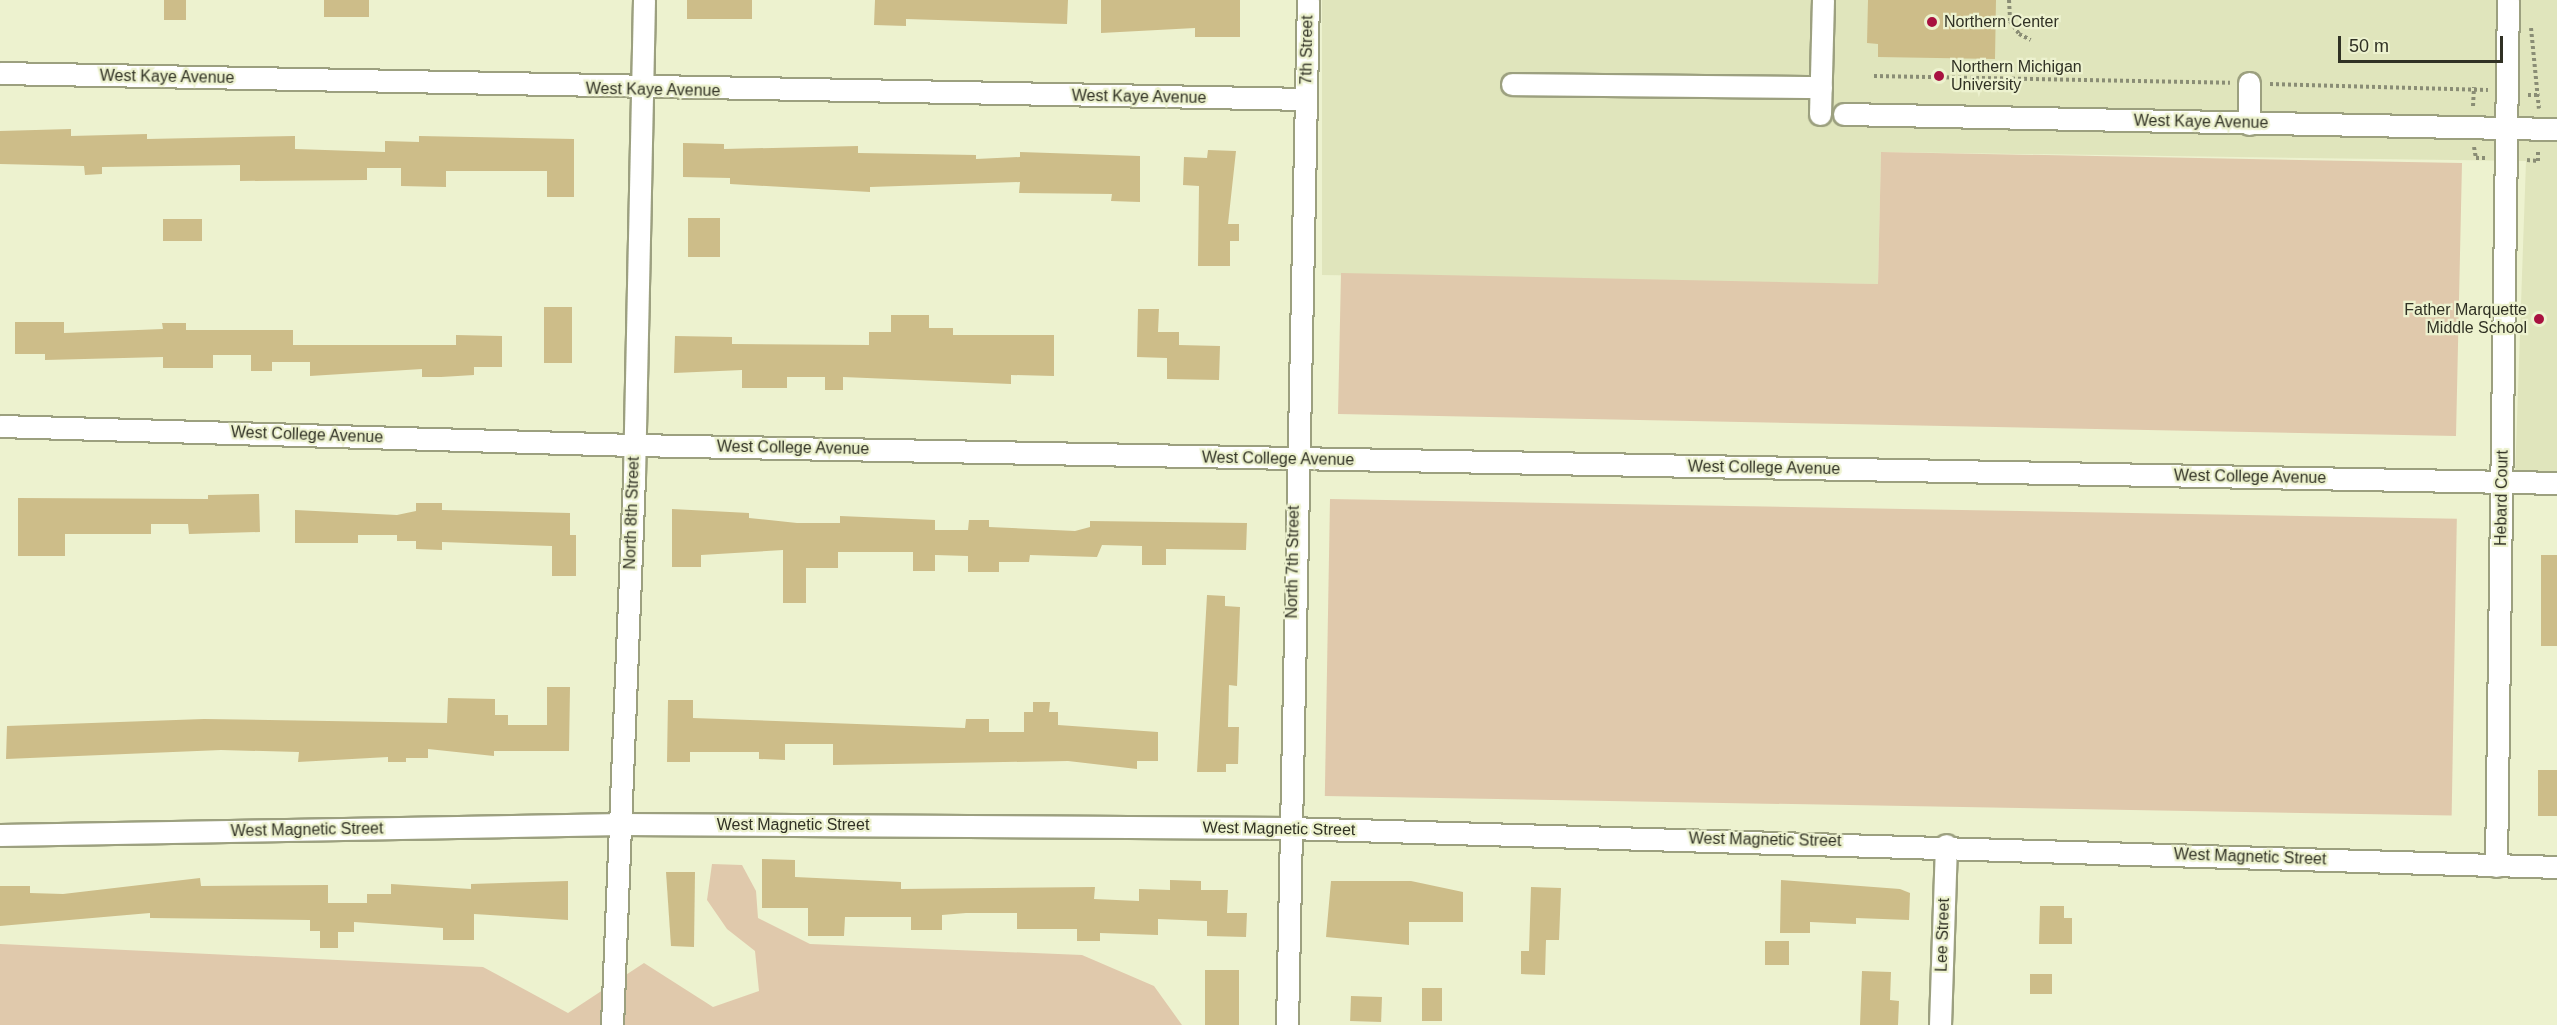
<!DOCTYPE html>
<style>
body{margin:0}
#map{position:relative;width:2557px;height:1025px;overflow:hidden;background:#edf2cf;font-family:Arial,sans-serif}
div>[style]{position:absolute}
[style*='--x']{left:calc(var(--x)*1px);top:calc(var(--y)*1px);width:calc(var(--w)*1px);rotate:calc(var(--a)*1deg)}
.built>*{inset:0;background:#e0e5bc}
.green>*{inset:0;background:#e0c9ac;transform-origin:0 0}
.building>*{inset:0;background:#cdbd89;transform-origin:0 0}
.path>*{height:4px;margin-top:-2px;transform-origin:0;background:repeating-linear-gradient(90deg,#8a8d75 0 3px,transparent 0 6px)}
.roads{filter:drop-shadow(2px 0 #9ca07f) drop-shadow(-2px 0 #9ca07f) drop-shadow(0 2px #9ca07f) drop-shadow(0 -2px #9ca07f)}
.minor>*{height:21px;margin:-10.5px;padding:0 10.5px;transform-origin:10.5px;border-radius:10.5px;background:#fff}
.dots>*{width:16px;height:16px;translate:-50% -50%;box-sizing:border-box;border:3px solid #edf2cf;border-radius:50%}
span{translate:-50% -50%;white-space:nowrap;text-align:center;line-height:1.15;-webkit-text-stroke:4.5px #edf2cf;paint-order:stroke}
.poi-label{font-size:16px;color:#303124}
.left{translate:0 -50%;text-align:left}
.right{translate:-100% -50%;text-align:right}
.street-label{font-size:16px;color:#303124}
.scale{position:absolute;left:2338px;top:36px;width:165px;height:27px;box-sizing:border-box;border:3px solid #303124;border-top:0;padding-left:8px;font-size:18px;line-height:21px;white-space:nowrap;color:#303124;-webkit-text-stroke:4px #edf2cf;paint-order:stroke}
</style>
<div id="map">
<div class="built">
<i style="clip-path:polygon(1322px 0,2557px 0,2557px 476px,2515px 476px,2526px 161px,1881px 152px,1878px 284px,1322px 275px)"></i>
</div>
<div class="green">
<i style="clip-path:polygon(1881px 152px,2462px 163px,2456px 436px,1338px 414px,1341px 273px,1878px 284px)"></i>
<i style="left:1330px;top:499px;width:1127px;height:297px;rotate:1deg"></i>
<i style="clip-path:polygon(712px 864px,742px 865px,756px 891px,758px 918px,810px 944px,1082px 955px,1154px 986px,1182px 1025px,0 1025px,0 944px,483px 967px,568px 1013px,644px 963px,713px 1007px,759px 991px,755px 951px,727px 929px,707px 900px)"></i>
</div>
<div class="building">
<i style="left:164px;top:0;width:22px;height:20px"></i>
<i style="left:324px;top:0;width:45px;height:17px"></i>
<i style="left:687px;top:0;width:65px;height:19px"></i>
<i style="clip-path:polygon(875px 0,1068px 0,1067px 24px,906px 19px,906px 26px,874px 25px)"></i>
<i style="clip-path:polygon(1101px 0,1240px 0,1240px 37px,1195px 37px,1195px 28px,1101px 33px)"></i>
<i style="clip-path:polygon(1868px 0,1996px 0,1995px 59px,1878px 57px,1878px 44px,1867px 43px)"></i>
<i style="clip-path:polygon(71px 129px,71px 136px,147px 134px,147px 139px,295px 136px,295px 149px,385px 152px,385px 141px,419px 142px,419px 136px,574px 139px,574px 197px,547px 197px,547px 171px,446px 171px,446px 187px,401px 186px,401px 168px,367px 168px,367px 180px,240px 181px,240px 165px,102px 167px,102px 174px,85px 175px,84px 166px,0 164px,0 131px)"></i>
<i style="clip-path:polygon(683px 143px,724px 144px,724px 149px,858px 146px,858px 153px,976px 155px,976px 159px,1020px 157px,1020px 152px,1140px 156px,1140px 202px,1111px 201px,1112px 194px,1019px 193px,1020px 182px,870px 187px,870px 192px,730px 184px,730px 178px,683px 177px)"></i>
<i style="clip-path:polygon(1208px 150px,1236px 151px,1228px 224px,1239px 224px,1239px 241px,1230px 241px,1230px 266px,1198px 266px,1199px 186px,1183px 185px,1184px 157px,1207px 158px)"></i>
<i style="left:688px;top:218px;width:32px;height:39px"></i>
<i style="left:163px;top:219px;width:39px;height:22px"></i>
<i style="left:544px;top:307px;width:28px;height:56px"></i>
<i style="clip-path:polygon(1138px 309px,1159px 309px,1158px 332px,1179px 332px,1179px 345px,1220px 346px,1219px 380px,1167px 379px,1167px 358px,1137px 357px)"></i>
<i style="clip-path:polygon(891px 315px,929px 315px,929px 328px,953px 328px,953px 335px,1054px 335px,1054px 376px,1011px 375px,1011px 384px,843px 377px,843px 390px,825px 390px,825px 377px,787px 377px,787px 388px,742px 388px,742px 370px,674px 373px,675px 336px,732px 337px,732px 344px,869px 345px,869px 332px,891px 332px)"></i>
<i style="clip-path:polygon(15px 322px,64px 322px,64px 333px,163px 329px,162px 323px,186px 323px,186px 330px,293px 330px,293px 345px,456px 345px,456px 335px,502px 336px,502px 367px,474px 367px,474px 375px,441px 377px,422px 377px,422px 369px,310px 376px,310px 362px,272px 362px,272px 371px,251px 371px,251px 355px,213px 355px,213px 368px,163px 368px,163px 357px,45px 360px,45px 354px,15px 354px)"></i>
<i style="clip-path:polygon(259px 494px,260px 532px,189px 534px,188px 524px,151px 524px,151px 534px,65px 534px,65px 556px,18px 556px,18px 498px,208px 499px,208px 495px)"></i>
<i style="clip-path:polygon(416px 503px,442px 503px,442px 510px,570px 513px,570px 535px,576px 535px,576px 576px,552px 576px,552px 546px,442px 542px,442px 550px,416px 549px,416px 541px,397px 541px,397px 535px,358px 535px,358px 543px,295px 543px,295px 510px,397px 515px,416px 511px)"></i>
<i style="clip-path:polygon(672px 509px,749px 513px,749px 518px,797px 523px,840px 523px,840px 516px,935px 520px,935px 530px,968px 530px,969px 520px,989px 520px,989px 527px,1075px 531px,1090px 527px,1090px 521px,1247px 523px,1246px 550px,1166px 549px,1166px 565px,1142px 565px,1142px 546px,1102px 545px,1097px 557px,1030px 555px,1029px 562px,999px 562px,999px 572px,968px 572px,968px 556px,935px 555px,935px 571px,913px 571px,913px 552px,838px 552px,838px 568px,806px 568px,806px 603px,783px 603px,783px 550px,701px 555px,701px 567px,672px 567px)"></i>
<i style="left:2541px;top:555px;width:16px;height:91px"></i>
<i style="clip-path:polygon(1207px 595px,1225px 596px,1225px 606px,1240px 607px,1237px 686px,1229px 685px,1228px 727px,1239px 727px,1238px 764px,1226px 764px,1226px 772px,1197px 772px)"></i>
<i style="clip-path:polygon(547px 687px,570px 687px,569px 751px,494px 751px,494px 756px,428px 749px,428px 758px,406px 758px,406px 762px,388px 762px,388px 757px,298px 762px,299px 752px,221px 750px,6px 759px,7px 726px,204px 719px,447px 723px,448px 698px,495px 699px,495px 715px,508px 715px,508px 725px,547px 725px)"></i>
<i style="clip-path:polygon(668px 700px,693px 700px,693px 718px,965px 728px,966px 719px,989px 719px,989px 732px,1024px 732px,1024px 712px,1033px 712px,1033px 702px,1050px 702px,1049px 712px,1058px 712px,1058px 725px,1158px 732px,1158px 761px,1137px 761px,1137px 769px,1068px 761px,833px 765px,833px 744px,785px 744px,785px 760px,759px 759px,759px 752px,690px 752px,690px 762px,667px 762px)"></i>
<i style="left:2538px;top:770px;width:19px;height:46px"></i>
<i style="clip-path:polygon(762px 859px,795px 860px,795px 877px,901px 882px,901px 889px,1095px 887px,1094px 899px,1139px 901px,1139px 889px,1170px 890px,1170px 880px,1201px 881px,1201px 890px,1228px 890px,1227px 913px,1247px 913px,1246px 937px,1207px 936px,1207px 921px,1158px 919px,1158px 935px,1100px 933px,1100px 941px,1077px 941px,1077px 929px,1017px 929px,1017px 913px,966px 913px,942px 915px,942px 930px,911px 930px,911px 917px,845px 917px,844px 936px,808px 936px,808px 908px,762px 908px)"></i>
<i style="clip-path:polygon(666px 872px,695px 872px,694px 947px,671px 946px)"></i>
<i style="clip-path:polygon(200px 878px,201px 886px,328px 885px,328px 903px,367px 903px,367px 894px,391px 894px,391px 884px,471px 889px,471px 884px,568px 881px,568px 920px,474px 914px,474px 940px,443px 940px,443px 928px,354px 922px,354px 932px,338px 932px,338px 948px,320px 948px,320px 931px,310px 931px,310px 920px,150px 918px,150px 913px,0 926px,0 886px,30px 886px,30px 893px,63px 894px)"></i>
<i style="clip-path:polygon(1781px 880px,1900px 889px,1910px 893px,1909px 920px,1856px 918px,1856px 924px,1810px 922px,1810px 933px,1780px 933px)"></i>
<i style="clip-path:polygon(1331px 881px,1411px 881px,1463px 892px,1463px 922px,1409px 922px,1409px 945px,1326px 937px)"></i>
<i style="clip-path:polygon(1531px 887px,1561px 888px,1559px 940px,1546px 940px,1545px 975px,1521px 974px,1521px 951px,1529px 951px)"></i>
<i style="clip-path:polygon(2040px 906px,2064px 906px,2064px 918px,2072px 918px,2072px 944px,2039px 944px)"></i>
<i style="left:1765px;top:941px;width:24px;height:24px"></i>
<i style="left:1205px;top:970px;width:34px;height:55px"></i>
<i style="clip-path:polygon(1862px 971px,1891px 972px,1890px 1000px,1899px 1001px,1898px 1025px,1860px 1025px)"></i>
<i style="left:2030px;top:974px;width:22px;height:20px"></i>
<i style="left:1422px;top:988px;width:20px;height:33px"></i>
<i style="left:1351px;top:996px;width:31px;height:25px;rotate:2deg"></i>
</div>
<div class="path">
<i style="--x:2009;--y:0;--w:21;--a:87"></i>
<i style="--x:2010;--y:21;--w:16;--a:55"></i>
<i style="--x:2019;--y:34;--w:13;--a:27"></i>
<i style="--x:2531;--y:28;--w:81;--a:84.4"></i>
<i style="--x:1874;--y:76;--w:356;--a:1.1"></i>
<i style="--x:2270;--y:84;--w:218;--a:1.6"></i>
<i style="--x:2528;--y:95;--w:12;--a:0"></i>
<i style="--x:2473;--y:106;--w:19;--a:-87"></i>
<i style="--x:2474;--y:147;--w:11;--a:80"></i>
<i style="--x:2476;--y:158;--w:11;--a:0"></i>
<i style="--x:2527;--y:160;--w:11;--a:5"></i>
<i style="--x:2538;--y:161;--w:12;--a:-90"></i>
</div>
<div class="roads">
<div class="minor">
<i style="--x:0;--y:73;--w:1305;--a:1.14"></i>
<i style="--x:1512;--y:84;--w:309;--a:0.6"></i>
<i style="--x:1820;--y:114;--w:114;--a:-88.5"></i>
<i style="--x:1844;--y:114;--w:713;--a:1.21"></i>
<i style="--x:2249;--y:124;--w:41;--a:-90"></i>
<i style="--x:0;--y:426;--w:634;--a:1.72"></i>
<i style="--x:634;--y:445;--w:1923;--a:1.13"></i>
<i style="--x:0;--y:835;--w:621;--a:-1.01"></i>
<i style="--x:621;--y:824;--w:668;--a:0.34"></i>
<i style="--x:1289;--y:828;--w:1269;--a:1.76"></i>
<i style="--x:2496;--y:866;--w:866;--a:-89.21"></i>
<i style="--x:612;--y:1025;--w:548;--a:-87.7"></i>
<i style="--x:634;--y:477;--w:477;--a:-88.8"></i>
<i style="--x:1287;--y:1025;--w:1025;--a:-88.83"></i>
<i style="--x:1940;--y:1025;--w:180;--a:-88.1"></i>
</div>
</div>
<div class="dots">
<i style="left:1932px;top:22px;background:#a81140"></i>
<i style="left:1939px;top:76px;background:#a81140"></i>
<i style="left:2539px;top:319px;background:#a81140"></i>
</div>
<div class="poi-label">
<span class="left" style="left:1944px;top:22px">Northern Center</span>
<span class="left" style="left:1951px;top:76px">Northern Michigan<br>University</span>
<span class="right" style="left:2527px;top:319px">Father Marquette<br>Middle School</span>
</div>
<div class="street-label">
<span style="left:1307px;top:50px;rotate:-89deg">7th Street</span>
<span style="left:167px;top:77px;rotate:1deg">West Kaye Avenue</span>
<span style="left:653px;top:90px;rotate:1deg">West Kaye Avenue</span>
<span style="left:1139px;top:97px;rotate:1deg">West Kaye Avenue</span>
<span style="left:2201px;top:122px;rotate:1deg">West Kaye Avenue</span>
<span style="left:307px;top:435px;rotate:2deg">West College Avenue</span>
<span style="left:793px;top:448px;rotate:1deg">West College Avenue</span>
<span style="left:1278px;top:459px;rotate:1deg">West College Avenue</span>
<span style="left:1764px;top:468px;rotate:1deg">West College Avenue</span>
<span style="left:2250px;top:477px;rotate:1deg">West College Avenue</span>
<span style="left:2502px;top:498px;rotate:-89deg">Hebard Court</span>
<span style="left:632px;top:513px;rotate:-88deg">North 8th Street</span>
<span style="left:1293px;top:562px;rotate:-89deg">North 7th Street</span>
<span style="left:793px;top:825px">West Magnetic Street</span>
<span style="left:1279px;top:829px;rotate:1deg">West Magnetic Street</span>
<span style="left:307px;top:830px;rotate:-1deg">West Magnetic Street</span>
<span style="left:1765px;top:840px;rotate:1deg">West Magnetic Street</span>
<span style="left:2250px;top:857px;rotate:2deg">West Magnetic Street</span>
<span style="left:1943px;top:935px;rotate:-88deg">Lee Street</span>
</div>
<div class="scale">50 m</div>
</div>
